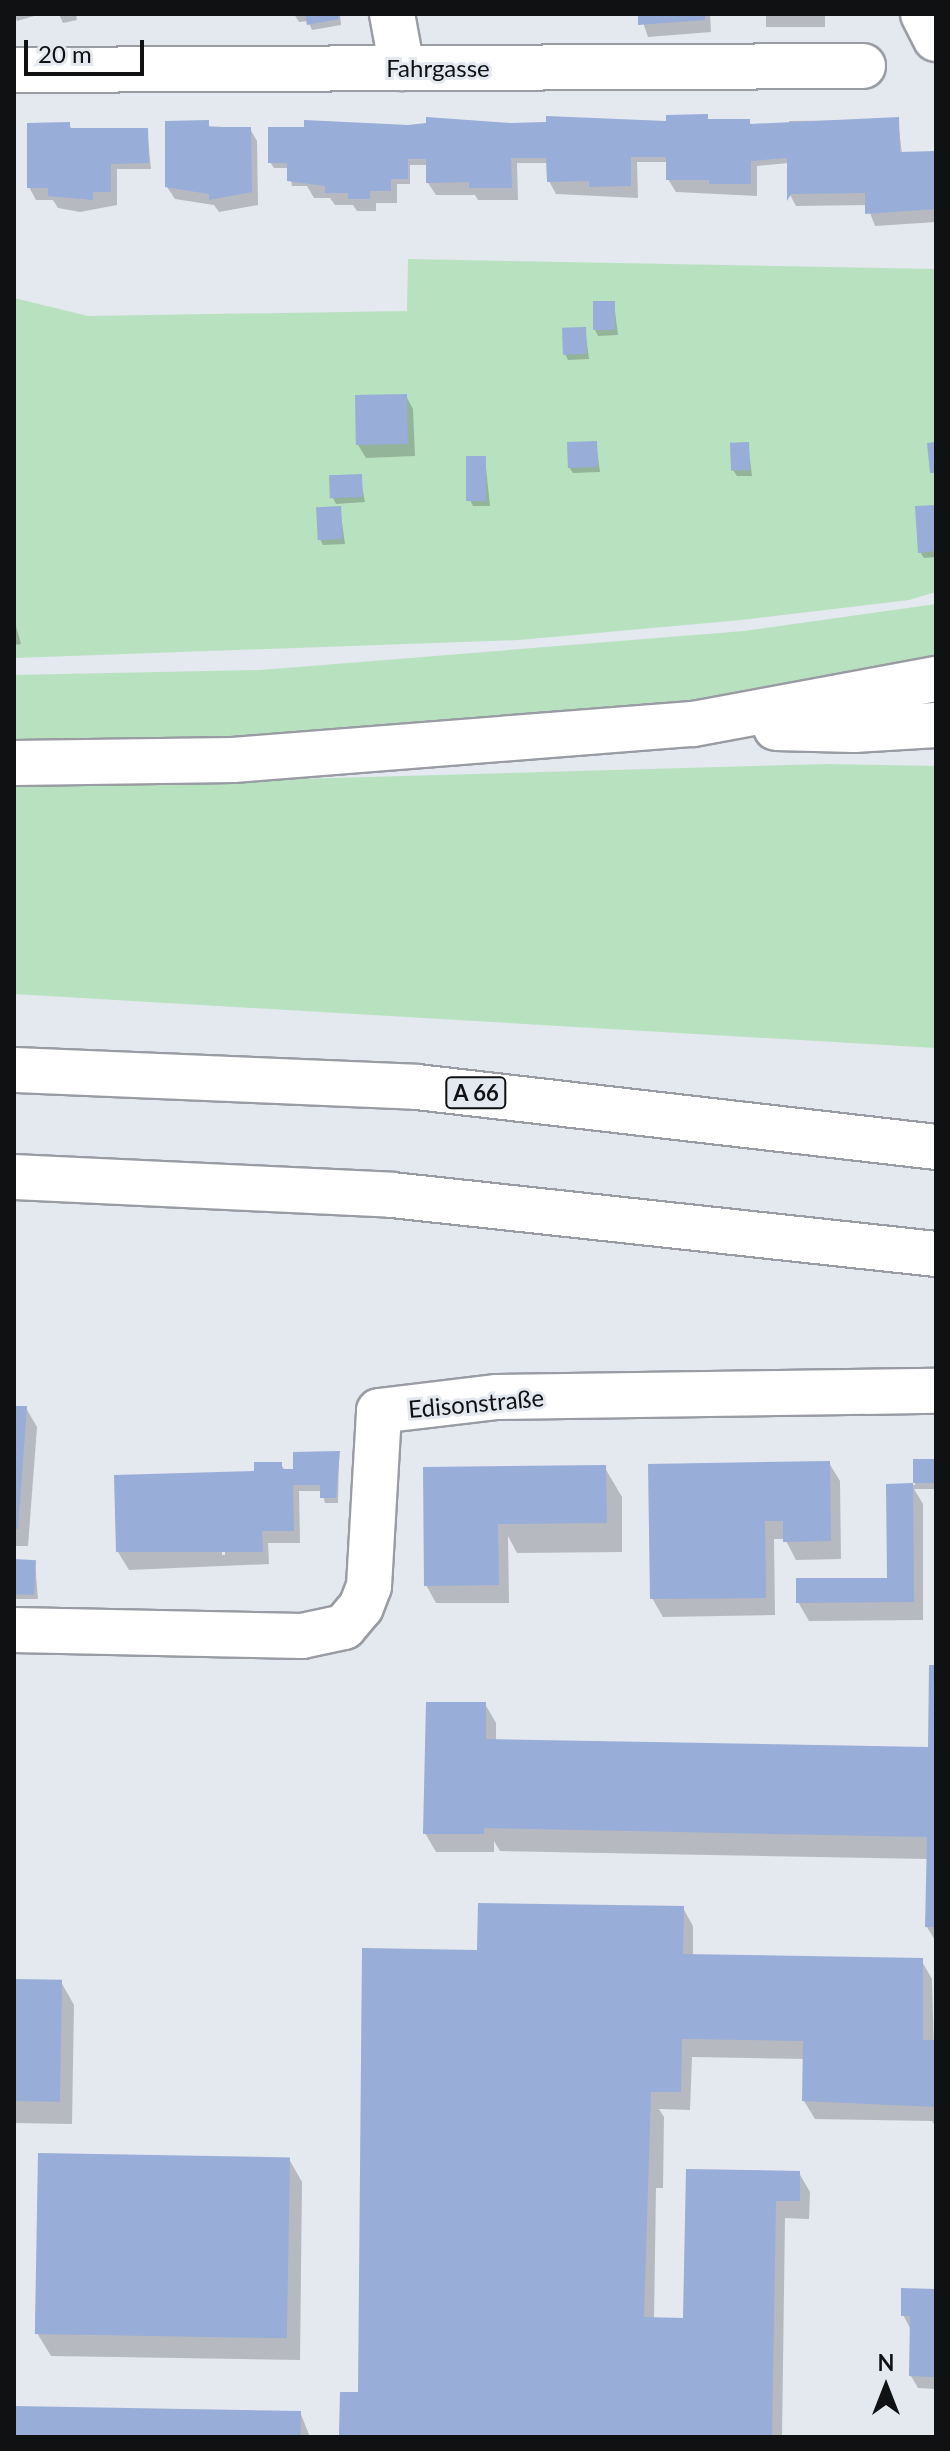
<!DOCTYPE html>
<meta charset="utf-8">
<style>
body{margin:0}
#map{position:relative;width:950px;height:2451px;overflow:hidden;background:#e4e8ef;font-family:Lato,sans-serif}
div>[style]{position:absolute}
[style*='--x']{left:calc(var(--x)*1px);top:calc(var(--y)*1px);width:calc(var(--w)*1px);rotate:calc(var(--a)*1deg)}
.green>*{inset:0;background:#b8e1c0}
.shadow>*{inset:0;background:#0003;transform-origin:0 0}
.building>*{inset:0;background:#98add7;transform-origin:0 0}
.roads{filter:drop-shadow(2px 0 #999ca3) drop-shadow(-2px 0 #999ca3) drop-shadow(0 2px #999ca3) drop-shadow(0 -2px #999ca3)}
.street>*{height:44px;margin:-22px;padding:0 22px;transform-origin:22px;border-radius:22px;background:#fff}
.secondary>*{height:44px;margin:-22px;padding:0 22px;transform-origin:22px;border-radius:22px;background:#fff}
.highway>*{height:44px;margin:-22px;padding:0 22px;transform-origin:22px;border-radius:22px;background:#fff}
span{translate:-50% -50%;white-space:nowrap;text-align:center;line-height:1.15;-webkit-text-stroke:6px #e4e8ef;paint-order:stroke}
.shield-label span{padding:2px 6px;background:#e4e8ef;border:2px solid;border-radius:6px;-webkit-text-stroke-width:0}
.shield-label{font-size:22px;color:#101113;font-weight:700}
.street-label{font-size:24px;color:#101113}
.frame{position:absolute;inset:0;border:16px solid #101113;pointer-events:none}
.north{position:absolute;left:846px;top:2347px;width:80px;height:80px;-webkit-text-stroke:6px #e4e8ef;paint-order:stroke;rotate:0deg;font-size:22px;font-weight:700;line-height:32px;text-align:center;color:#101113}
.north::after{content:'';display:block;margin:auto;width:28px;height:36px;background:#101113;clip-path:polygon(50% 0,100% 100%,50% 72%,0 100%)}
.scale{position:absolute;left:24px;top:40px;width:120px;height:36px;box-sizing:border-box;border:4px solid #101113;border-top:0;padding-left:10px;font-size:24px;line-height:28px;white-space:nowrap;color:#101113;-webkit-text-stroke:6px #e4e8ef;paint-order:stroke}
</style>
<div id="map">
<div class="green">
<i style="clip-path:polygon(408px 259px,936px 269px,936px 592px,909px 600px,741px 620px,519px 640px,14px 658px,14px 298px,88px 316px,407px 311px)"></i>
<i style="clip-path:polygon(936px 604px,936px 666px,727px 697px,254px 738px,14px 742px,14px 675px,261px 670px,744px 631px)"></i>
<i style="clip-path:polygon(827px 764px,936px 766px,936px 1048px,14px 994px,14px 787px)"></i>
</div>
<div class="shadow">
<i style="clip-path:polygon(14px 14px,41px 14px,17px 21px)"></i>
<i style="clip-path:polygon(59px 14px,76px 14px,77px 20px,63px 23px)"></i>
<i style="clip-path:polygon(294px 14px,346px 14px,340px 15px,341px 25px,312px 30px,308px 21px,299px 22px)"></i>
<i style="clip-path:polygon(640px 14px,710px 14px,711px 32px,648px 37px)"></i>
<i style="left:766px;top:14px;width:59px;height:13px"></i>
<i style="clip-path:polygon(668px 117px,749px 121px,752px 126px,789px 133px,789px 121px,898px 120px,902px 154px,936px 153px,936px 222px,875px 226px,867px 205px,796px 206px,789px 193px,789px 163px,757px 166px,757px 196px,676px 192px,668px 179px,668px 162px,637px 162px,638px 198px,556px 194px,549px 181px,548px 163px,517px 163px,518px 200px,478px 200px,475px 195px,436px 195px,428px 183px,428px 165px,410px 165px,410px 184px,397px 184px,397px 203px,376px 203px,376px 211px,357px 211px,353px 205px,335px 205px,330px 198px,314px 198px,307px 186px,292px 186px,289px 168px,274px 168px,270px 162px,390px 127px,668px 129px)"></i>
<i style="clip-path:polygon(167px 123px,250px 129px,257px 141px,258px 205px,219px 212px,214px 205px,175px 199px,167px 187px)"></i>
<i style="clip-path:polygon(69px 124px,72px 130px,147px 130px,151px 169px,117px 169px,117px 205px,80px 212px,58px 208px,53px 200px,36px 200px,29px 187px)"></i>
<i style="clip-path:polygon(614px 303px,618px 335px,598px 336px,595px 330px)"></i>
<i style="clip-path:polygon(585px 329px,589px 359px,568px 360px,565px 354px)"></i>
<i style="clip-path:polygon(406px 396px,413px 409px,415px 456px,366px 458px,358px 445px)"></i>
<i style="clip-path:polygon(596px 443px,600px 472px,573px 473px,569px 467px)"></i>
<i style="clip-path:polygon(748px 444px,752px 476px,737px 476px,733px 470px)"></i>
<i style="clip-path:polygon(485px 458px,490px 506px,473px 506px,470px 500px)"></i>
<i style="clip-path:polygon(360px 476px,365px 502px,336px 504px,333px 498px)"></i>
<i style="clip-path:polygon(936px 507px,936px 557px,924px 558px,920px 552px)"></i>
<i style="clip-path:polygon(340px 508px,345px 544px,323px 545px,320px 539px)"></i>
<i style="clip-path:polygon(14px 619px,21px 644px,14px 645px)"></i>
<i style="clip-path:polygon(14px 1408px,26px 1408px,37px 1427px,28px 1546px,14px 1546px)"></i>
<i style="clip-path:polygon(evenodd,339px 1453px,338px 1503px,325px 1503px,322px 1491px,299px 1491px,300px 1543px,268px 1543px,269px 1564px,129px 1570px,118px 1552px,256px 1473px,281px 1464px,285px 1471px,295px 1471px,339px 1453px,221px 1516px,225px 1516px,225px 1555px,222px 1555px,221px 1516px)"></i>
<i style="clip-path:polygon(915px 1461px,936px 1461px,936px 1489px,914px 1489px,923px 1504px,923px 1620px,809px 1621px,798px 1602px,889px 1580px,888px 1486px,915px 1485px)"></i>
<i style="clip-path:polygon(829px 1463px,840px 1481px,841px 1559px,796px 1560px,785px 1539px,774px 1539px,775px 1615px,663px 1617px,652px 1598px)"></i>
<i style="clip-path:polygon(605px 1468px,622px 1497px,622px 1552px,517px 1553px,508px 1536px,509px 1603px,436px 1603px,426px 1585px,425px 1469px)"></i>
<i style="clip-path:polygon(14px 1561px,35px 1562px,38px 1599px,14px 1599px)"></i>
<i style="clip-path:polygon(936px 1667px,936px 1942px,927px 1927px,928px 1859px,500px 1851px,494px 1841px,494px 1852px,436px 1852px,425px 1833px,485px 1704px,496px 1723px,496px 1741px,930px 1749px)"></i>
<i style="clip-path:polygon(683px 1908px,693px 1926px,693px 1956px,921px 1960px,932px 1979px,936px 2127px,932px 2121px,815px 2119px,804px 2101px,805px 2059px,692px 2057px,690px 2110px,659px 2109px,664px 2117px,663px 2188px,656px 2188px,654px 2319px,685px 2320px,688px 2171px,799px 2173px,810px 2192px,809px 2219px,785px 2218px,782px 2437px,342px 2437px,361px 2394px,364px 1950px,479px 1952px)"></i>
<i style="clip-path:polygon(14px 1981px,61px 1982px,74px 2005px,72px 2124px,14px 2123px)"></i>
<i style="clip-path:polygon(289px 2159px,302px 2182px,300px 2360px,51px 2356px,37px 2333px)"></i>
<i style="clip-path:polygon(936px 2291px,936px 2389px,918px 2388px,911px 2376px,910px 2328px,903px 2315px)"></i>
<i style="clip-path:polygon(14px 2407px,300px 2412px,310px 2437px,14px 2437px)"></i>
</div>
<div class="building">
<i style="clip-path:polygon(305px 14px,338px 14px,339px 19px,307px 25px)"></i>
<i style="clip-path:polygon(638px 14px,705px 14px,705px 20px,638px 25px)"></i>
<i style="clip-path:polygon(708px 114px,708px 119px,750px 119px,750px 124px,899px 117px,900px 152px,936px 151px,936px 209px,865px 214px,865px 193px,791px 194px,787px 201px,787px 158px,751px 161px,751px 184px,709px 184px,709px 180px,666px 180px,666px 157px,631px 157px,631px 186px,589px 187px,589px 181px,547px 182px,546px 158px,511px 158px,512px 188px,469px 188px,469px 182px,426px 183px,426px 159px,408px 159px,408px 179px,391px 179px,391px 191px,370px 191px,370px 199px,348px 199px,348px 193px,325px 193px,325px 186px,287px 181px,287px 163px,268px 163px,268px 127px,304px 127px,304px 120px,408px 125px,426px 123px,426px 117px,511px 123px,546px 122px,546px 116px,666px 121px,666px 115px)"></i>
<i style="clip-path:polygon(209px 120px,209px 127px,251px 127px,252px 192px,209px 200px,209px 194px,165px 187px,165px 121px)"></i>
<i style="clip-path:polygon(70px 122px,70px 128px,148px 128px,149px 163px,111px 164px,111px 192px,93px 192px,93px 200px,48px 196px,48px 188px,27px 188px,27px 123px)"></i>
<i style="left:593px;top:301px;width:22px;height:29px"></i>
<i style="left:586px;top:327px;width:27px;height:24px;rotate:88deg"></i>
<i style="left:407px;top:394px;width:50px;height:52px;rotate:89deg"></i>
<i style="left:597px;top:441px;width:26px;height:30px;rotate:88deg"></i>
<i style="left:749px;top:442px;width:28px;height:19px;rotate:88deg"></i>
<i style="clip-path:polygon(936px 442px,936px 473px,930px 473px,927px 443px)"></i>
<i style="left:466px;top:456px;width:20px;height:45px"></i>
<i style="left:362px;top:474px;width:23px;height:33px;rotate:88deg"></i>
<i style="clip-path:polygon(936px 505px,936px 551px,918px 553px,915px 506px)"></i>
<i style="left:341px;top:506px;width:33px;height:25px;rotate:87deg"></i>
<i style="clip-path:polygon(14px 1406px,27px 1406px,18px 1529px,14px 1528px)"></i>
<i style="clip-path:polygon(340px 1451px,336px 1498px,320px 1498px,320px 1485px,293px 1485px,294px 1531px,262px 1531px,263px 1552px,116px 1552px,114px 1475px,254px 1471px,254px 1462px,282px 1462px,282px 1469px,293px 1469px,293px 1452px)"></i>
<i style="clip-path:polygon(913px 1459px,936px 1459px,936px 1483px,913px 1483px,914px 1602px,796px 1603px,796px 1578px,887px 1578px,886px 1484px,913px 1483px)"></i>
<i style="clip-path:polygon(830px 1461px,831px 1541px,783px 1542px,783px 1521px,765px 1521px,766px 1598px,650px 1599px,648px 1464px)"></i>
<i style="clip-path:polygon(606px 1465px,607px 1523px,498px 1524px,499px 1585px,424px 1586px,423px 1467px)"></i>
<i style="left:14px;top:1559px;width:22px;height:35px;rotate:3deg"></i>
<i style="clip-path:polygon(929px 1665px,936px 1665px,936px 1927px,925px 1927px,927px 1837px,484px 1828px,484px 1834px,423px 1834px,426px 1702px,486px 1702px,486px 1739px,928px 1747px)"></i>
<i style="clip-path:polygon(478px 1903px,684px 1906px,683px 1954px,923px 1958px,923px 2040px,936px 2040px,936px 2107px,802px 2101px,803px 2041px,682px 2039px,681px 2092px,651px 2092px,644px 2317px,683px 2318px,686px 2169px,800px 2171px,800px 2201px,776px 2201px,772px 2437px,339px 2435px,340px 2392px,358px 2392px,362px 1948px,477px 1950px)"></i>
<i style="left:14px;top:1979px;width:48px;height:122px;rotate:1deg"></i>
<i style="left:38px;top:2153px;width:252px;height:181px;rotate:1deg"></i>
<i style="clip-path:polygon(901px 2288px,936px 2289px,936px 2377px,909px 2376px,910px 2316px,901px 2316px)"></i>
<i style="left:14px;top:2406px;width:287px;height:31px;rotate:1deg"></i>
</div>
<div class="roads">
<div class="street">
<i style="--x:392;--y:14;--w:55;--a:79.5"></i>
<i style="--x:923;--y:14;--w:28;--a:63"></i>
<i style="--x:14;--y:70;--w:849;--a:-0.27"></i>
<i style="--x:14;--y:1630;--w:288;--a:1.2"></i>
<i style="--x:302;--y:1636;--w:43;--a:-12.1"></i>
<i style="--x:344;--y:1627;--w:26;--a:-50"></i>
<i style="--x:361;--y:1607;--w:22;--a:-69"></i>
<i style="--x:369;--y:1586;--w:175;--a:-86.7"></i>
<i style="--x:379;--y:1411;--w:119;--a:-6.8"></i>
<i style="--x:497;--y:1397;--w:439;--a:-0.8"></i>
</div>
<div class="secondary">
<i style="--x:776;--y:728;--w:78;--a:1.5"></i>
<i style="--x:854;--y:730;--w:82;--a:-3.5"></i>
<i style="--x:14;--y:763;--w:219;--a:-0.8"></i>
<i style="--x:233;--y:760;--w:461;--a:-4.5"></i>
<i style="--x:693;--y:724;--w:247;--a:-10.5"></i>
</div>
<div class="highway">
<i style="--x:14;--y:1070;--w:403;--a:2.4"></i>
<i style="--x:417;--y:1087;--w:522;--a:6.59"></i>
<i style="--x:14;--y:1177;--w:378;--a:2.7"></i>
<i style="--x:392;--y:1195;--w:547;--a:6.19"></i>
</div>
</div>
<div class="shield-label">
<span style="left:476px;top:1093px">A 66</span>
</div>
<div class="street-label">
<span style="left:438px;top:68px">Fahrgasse</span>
<span style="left:476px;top:1403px;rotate:-5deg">Edisonstraße</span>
</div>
<div class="frame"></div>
<div class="north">N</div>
<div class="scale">20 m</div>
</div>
